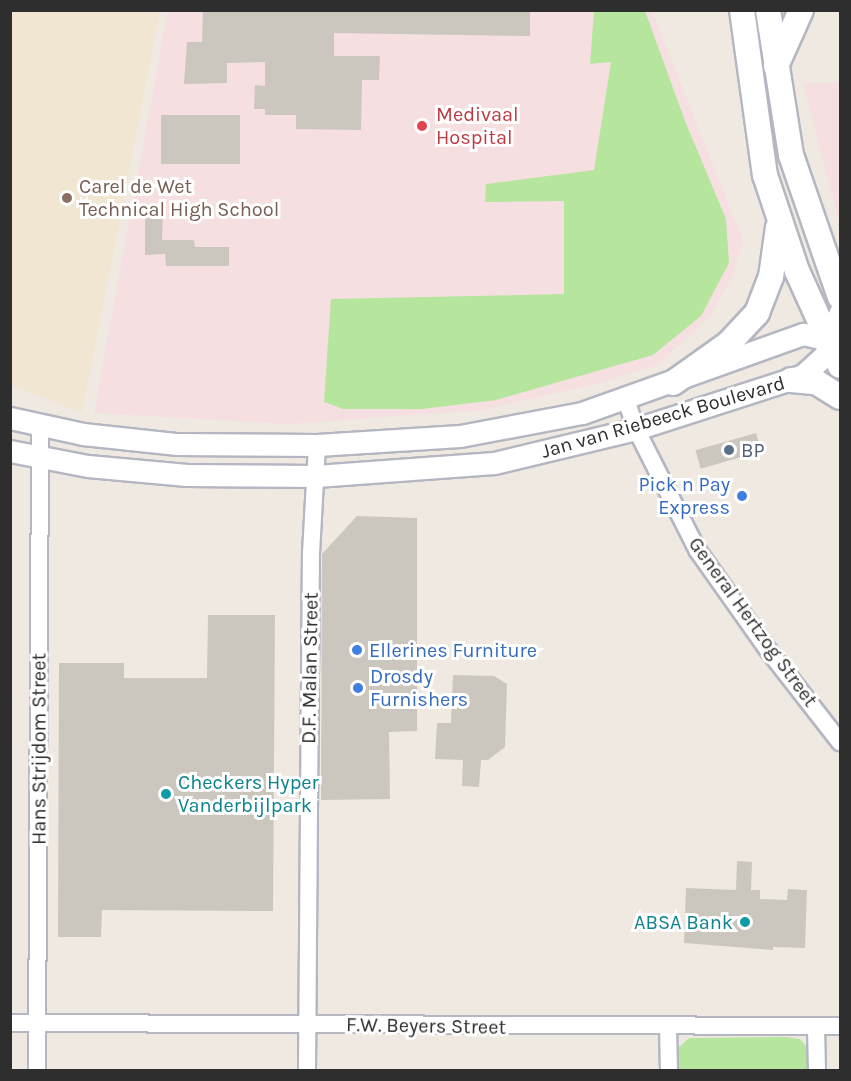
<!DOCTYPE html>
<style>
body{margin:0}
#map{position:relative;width:851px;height:1081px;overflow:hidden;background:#efe9e1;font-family:Karla,sans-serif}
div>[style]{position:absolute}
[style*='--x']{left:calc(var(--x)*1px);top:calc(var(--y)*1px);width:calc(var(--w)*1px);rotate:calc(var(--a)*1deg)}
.education>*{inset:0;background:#f0e6d1}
.medical>*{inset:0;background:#f5dfe0}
.green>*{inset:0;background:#b6e59e}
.building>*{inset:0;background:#cbc7bf;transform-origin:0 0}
.roads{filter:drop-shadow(2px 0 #b4b7c1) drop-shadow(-2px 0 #b4b7c1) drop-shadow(0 2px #b4b7c1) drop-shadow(0 -2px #b4b7c1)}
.minor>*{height:16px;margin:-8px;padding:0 8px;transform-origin:8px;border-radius:8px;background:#fff}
.tertiary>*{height:21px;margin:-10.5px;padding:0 10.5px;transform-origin:10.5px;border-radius:10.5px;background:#fff}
.secondary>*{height:24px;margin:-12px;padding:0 12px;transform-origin:12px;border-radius:12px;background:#fff}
.dots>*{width:16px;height:16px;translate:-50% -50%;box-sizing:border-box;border:3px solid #fff;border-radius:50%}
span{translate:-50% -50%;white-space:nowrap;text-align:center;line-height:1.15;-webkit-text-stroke:6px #fff;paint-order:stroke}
.health-label{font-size:20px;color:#be3a42}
.left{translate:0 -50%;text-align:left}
.education-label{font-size:20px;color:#785e54}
.street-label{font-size:20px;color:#2e2e2e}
.service-label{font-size:20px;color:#4e5e75}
.shop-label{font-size:20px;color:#366cbe}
.right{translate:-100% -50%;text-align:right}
.culture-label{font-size:20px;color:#0d838f}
.frame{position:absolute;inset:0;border:12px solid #2e2e2e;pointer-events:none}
</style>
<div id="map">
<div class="education">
<i style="clip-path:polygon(10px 11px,160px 11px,82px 413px,11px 385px)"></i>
</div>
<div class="medical">
<i style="clip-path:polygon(168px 11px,652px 11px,743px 241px,732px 277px,710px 316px,658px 365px,603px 382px,484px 410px,289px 424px,94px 413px)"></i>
<i style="clip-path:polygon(803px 83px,840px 83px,840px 226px)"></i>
</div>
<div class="green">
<i style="clip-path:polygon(594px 11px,645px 11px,685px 121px,726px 219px,729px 263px,701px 316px,653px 355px,496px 400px,422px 409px,343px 409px,324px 402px,331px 299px,564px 294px,564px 201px,485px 202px,486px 184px,594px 170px,611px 62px,590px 64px)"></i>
<i style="clip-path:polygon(786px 1037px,800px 1039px,807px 1047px,810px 1070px,675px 1070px,678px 1048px,689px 1038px)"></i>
</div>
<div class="building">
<i style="clip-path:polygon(203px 10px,530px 10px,530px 36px,334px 33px,334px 56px,380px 56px,379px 80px,362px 80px,361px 130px,296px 129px,296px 115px,265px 115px,265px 109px,254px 109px,255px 85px,265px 86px,265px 62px,227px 63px,227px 83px,184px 84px,187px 42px,202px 42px)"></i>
<i style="left:161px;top:115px;width:79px;height:49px"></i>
<i style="clip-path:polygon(163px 207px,162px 240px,194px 240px,195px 247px,229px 247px,229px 266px,166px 266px,165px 254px,145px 255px,145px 208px)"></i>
<i style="left:756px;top:433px;width:19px;height:63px;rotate:74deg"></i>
<i style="clip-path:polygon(357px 516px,417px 518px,417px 731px,389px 732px,390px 799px,321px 800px,322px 554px)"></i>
<i style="clip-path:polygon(208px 615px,275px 615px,273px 911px,102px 910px,101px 937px,58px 937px,59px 663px,124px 663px,124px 678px,207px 678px)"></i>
<i style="clip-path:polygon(453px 675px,494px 676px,507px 684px,505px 747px,488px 760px,481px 760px,479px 787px,462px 786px,463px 760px,435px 759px,437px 723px,451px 723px)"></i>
<i style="clip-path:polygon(737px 861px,752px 862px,751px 890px,760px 890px,760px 899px,787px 900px,788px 889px,807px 890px,805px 948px,773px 947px,773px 950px,684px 943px,686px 888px,736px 890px)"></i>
</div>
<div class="roads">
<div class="minor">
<i style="--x:626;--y:399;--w:32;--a:72"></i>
<i style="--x:636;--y:429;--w:137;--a:63.1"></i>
<i style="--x:698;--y:551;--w:121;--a:54.7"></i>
<i style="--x:768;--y:650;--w:117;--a:52"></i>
<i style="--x:10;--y:1023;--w:830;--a:0.21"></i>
<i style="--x:668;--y:1027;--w:43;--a:88.7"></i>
<i style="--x:816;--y:1027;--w:43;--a:88.7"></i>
<i style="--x:37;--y:1070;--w:643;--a:-89.73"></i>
<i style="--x:307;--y:1070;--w:517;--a:-89.56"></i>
<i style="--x:311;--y:553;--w:108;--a:-86.8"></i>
</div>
<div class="tertiary">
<i style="--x:10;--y:418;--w:75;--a:12.4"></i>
<i style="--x:83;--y:434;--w:95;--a:6.1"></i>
<i style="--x:177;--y:444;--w:140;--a:0.4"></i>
<i style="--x:317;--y:445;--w:143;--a:-3.6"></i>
<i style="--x:460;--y:436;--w:124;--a:-10.7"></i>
<i style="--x:582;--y:413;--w:235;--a:-19.7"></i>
<i style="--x:803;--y:334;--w:37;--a:13"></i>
<i style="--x:10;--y:451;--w:79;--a:10.9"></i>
<i style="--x:88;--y:466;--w:99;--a:5.2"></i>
<i style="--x:187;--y:475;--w:129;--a:0.4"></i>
<i style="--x:316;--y:476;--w:178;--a:-4.2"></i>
<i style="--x:494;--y:463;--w:146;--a:-13.5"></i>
<i style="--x:636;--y:429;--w:176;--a:-17.9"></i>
<i style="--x:803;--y:375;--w:30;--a:-42"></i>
<i style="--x:825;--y:355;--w:46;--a:-70.8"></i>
</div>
<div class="secondary">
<i style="--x:742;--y:10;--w:167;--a:82.1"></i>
<i style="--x:765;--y:175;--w:101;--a:71.6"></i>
<i style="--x:797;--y:271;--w:104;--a:65.6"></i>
<i style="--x:768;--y:10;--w:147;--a:81"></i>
<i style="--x:791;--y:155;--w:150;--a:71"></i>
<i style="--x:776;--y:66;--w:61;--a:-65.9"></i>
<i style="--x:791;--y:380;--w:25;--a:5"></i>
<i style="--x:816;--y:382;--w:28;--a:32"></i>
<i style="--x:673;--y:383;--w:69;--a:-35.5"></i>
<i style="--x:729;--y:343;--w:41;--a:-47"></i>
<i style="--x:757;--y:313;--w:39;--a:-69"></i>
<i style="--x:771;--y:277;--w:50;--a:-82"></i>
</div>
</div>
<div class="dots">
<i style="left:422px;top:126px;background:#e0444e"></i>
<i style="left:67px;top:198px;background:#8d6e63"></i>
<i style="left:729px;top:450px;background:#5c6f8a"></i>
<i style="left:742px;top:496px;background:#3f7fe0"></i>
<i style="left:357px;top:650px;background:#3f7fe0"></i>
<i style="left:358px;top:688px;background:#3f7fe0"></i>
<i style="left:166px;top:794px;background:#0f9aa8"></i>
<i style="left:745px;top:922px;background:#0f9aa8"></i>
</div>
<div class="health-label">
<span class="left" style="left:436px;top:126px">Medivaal<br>Hospital</span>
</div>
<div class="education-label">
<span class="left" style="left:79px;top:198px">Carel de Wet<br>Technical High School</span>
</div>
<div class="street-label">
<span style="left:663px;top:417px;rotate:-16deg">Jan van Riebeeck Boulevard</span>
<span style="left:753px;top:622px;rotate:54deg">General Hertzog Street</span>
<span style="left:310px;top:668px;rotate:-89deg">D.F. Malan Street</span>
<span style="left:39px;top:749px;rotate:-90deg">Hans Strijdom Street</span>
<span style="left:426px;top:1026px;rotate:1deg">F.W. Beyers Street</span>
</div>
<div class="service-label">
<span class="left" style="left:741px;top:450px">BP</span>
</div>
<div class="shop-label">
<span class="right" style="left:730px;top:496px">Pick n Pay<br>Express</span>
<span class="left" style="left:369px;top:650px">Ellerines Furniture</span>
<span class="left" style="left:370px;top:688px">Drosdy<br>Furnishers</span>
</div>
<div class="culture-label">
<span class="left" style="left:178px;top:794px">Checkers Hyper<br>Vanderbijlpark</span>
<span class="right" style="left:733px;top:922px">ABSA Bank</span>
</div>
<div class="frame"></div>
</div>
